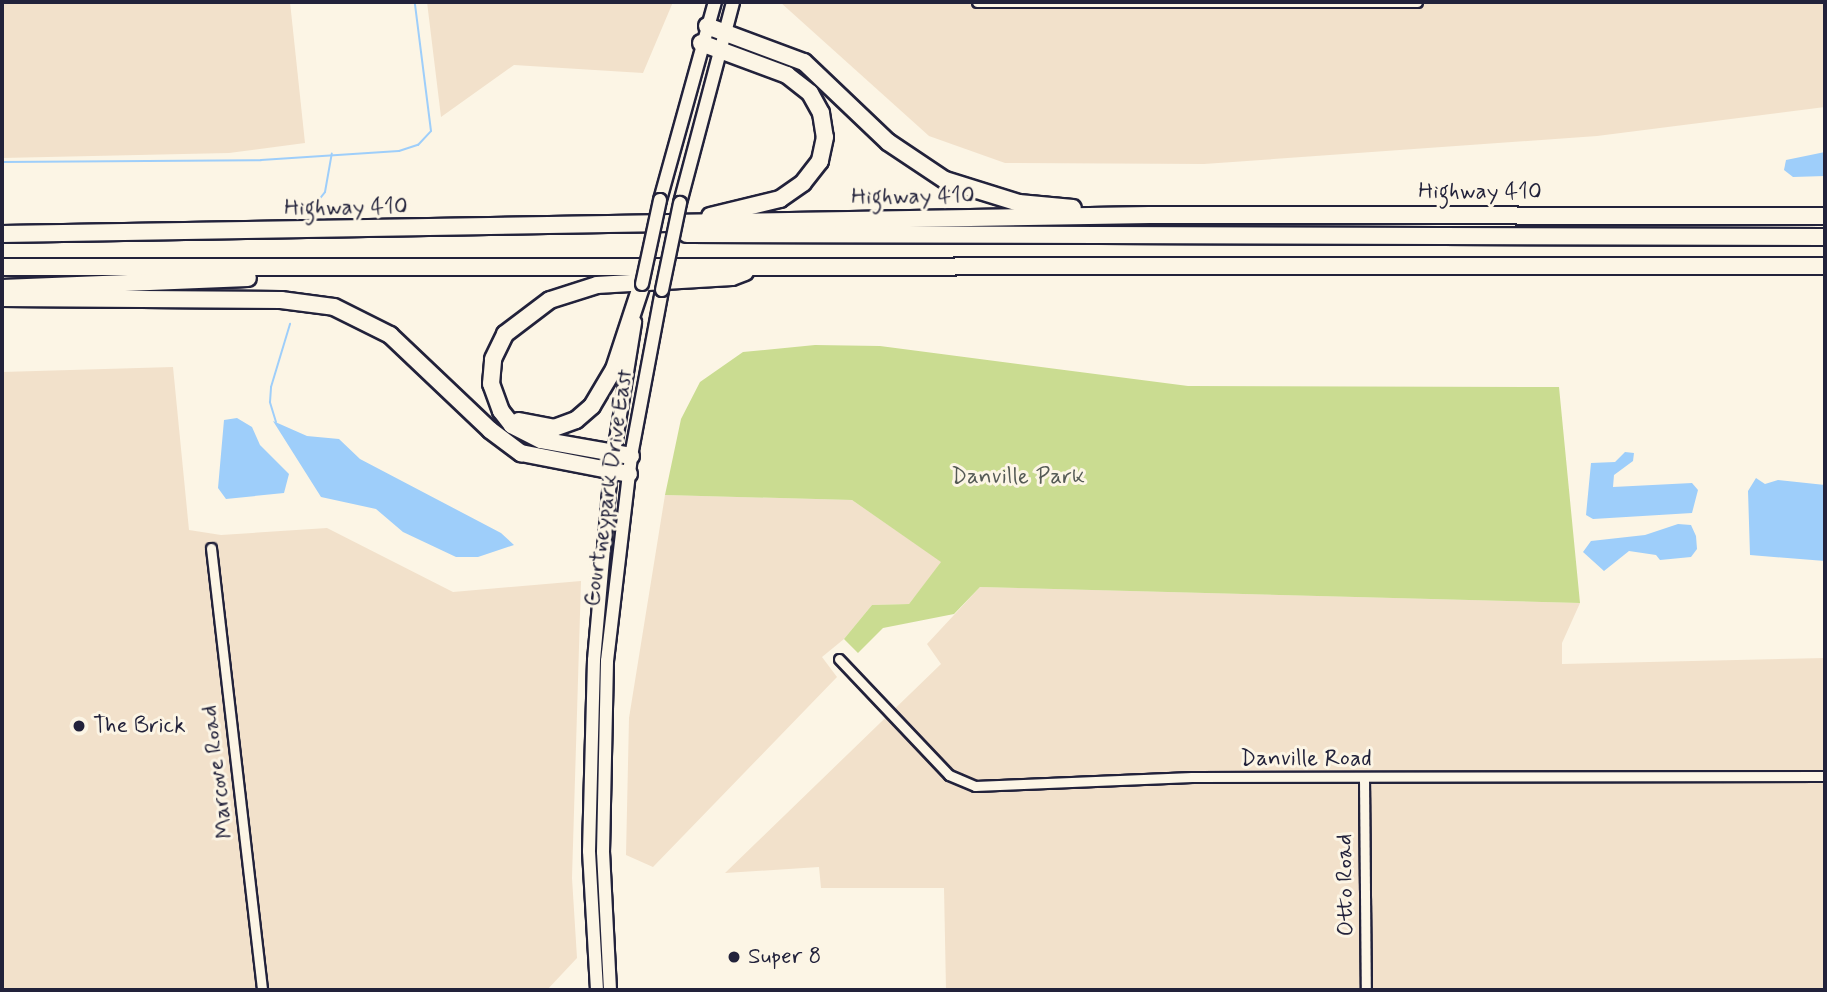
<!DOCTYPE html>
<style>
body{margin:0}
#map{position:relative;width:1827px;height:992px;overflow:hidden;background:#fcf5e5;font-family:Mynerve,sans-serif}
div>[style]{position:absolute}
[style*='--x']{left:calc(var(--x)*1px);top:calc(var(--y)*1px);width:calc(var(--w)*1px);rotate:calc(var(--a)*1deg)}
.built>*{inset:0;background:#f2e1cb}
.green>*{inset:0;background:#cadc91}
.water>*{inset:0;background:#9ecefa}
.stream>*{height:2px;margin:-1px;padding:0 1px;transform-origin:1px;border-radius:1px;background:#9ecefa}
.roads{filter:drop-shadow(2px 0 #22223b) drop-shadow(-2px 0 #22223b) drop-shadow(0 2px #22223b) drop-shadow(0 -2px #22223b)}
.street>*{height:9px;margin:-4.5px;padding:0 4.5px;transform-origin:4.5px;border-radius:4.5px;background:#fcf5e5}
.secondary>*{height:12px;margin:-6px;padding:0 6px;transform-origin:6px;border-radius:6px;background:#fcf5e5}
.highway>*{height:16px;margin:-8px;padding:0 8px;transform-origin:8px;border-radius:8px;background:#fcf5e5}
.bridges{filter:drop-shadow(2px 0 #22223b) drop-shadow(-2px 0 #22223b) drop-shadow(0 2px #22223b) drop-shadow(0 -2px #22223b)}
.secondary-bridge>*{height:12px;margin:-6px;padding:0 6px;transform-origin:6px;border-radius:6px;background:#fcf5e5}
.dots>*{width:19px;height:19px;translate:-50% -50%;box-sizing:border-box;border:4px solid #fcf5e5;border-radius:50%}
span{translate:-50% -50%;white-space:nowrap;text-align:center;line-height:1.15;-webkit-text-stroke:6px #fcf5e5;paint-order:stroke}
.street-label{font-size:23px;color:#22223b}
.park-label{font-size:23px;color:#545a55}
.poi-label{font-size:23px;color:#22223b}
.left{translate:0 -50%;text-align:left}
.frame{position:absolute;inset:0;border:4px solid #22223b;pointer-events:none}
</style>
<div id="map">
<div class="built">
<i style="clip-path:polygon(290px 2px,305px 143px,229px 153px,2px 158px,2px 3px)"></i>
<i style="clip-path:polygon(427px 2px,673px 2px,643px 73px,514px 65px,441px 117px)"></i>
<i style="clip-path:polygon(780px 2px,1825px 2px,1825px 107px,1597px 136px,1204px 164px,1005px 163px,929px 136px)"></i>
<i style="clip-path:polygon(173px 367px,189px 530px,221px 535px,327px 528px,453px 592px,581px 581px,572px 878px,577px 958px,547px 990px,2px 990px,2px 372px)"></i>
<i style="clip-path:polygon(665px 495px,852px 500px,942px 562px,909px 604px,872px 605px,844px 639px,822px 657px,837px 677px,653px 867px,626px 855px,629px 718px)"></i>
<i style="clip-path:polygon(980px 587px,1580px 603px,1562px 643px,1562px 664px,1825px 658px,1825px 990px,946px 990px,944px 888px,821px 888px,819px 867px,725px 873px,941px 664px,927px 644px)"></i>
</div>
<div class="green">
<i style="clip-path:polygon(815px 345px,880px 346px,1188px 386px,1559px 387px,1580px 603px,980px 587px,954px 614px,883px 628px,858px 653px,844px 639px,872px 605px,909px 604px,941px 562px,852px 500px,665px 495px,681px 419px,700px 382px,743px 352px)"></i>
</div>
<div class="water">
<i style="clip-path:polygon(1825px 152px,1825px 176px,1793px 177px,1784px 170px,1786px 160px)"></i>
<i style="clip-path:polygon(237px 418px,252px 427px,260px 445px,289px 474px,284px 493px,226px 499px,218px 488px,224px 420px)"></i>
<i style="clip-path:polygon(273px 421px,307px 436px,339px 439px,360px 459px,501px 533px,514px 545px,478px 557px,456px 557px,403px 532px,376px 509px,321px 497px)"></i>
<i style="clip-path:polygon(1625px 452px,1634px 453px,1633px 461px,1614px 475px,1613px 487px,1692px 483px,1698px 490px,1692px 513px,1593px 519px,1586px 515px,1591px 463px,1615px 462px)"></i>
<i style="clip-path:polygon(1756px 478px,1765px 484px,1778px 480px,1825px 485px,1825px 561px,1750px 555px,1748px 491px)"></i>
<i style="clip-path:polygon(1678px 524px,1691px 525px,1696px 536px,1697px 549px,1691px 557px,1660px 560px,1656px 555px,1629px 551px,1604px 571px,1583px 552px,1591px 541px,1645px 535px)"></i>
</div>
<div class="stream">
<i style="--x:2;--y:162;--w:259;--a:-0.4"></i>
<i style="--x:261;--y:160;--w:138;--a:-3.7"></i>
<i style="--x:399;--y:151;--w:20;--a:-18"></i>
<i style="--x:418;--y:145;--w:19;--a:-47"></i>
<i style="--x:431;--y:131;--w:128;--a:-97.2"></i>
<i style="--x:318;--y:201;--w:11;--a:-52"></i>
<i style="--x:325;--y:192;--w:39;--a:-80"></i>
<i style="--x:276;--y:422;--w:21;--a:-107"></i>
<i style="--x:270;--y:402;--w:15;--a:-86"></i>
<i style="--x:271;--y:387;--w:66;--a:-73.2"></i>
</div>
<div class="roads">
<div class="street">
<i style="--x:977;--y:2;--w:440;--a:0"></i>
<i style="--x:211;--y:548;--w:445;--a:83.4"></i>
<i style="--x:839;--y:659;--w:160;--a:46.5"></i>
<i style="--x:949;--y:775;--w:28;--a:23"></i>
<i style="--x:975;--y:786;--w:217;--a:-2.4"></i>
<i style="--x:1192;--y:777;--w:633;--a:-0.09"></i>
<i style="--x:1364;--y:779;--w:211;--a:89.5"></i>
</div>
<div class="secondary">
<i style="--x:660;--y:200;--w:205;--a:-74.5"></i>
<i style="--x:680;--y:203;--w:208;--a:-75.2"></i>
<i style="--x:597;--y:990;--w:139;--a:-93.3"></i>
<i style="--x:589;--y:851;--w:191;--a:-88.5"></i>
<i style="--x:594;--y:660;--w:190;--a:-84.9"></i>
<i style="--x:611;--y:471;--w:151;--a:-80.8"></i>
<i style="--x:610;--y:990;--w:138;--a:-92.9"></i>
<i style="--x:603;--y:852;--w:191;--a:-88.8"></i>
<i style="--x:607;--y:661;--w:206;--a:-83.3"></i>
<i style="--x:631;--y:456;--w:169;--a:-79.4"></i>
</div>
<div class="highway">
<i style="--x:707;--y:26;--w:103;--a:20.4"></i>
<i style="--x:804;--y:62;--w:116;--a:43.6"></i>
<i style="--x:888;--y:142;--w:69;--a:33.7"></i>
<i style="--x:945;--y:180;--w:77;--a:17.3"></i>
<i style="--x:1019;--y:203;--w:54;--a:5.3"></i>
<i style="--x:701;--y:43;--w:92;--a:20.4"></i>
<i style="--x:787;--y:75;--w:29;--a:38"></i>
<i style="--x:810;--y:93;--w:23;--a:61"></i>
<i style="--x:821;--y:113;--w:24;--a:81"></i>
<i style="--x:825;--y:137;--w:25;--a:102"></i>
<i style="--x:820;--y:161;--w:28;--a:128"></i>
<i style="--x:803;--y:183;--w:28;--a:145"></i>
<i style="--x:780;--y:199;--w:72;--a:166.3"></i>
<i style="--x:2;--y:234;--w:1148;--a:-0.95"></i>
<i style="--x:1150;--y:215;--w:675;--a:0.08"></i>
<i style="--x:687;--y:234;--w:1138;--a:0.15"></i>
<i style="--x:2;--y:267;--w:1823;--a:-0.03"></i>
<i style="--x:2;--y:288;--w:246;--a:-2.3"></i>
<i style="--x:2;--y:298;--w:279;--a:0.4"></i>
<i style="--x:281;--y:300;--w:53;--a:7.5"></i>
<i style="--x:334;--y:307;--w:63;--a:26.6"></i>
<i style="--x:390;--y:335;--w:138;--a:43.5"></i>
<i style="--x:490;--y:430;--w:39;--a:37"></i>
<i style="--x:521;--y:453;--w:110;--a:11"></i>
<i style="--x:519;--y:421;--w:36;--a:11"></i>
<i style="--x:554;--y:428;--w:23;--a:-20"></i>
<i style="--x:576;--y:420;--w:21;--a:-41"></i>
<i style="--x:592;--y:406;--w:43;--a:-59.3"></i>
<i style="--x:614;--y:369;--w:89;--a:-71.8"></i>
<i style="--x:631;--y:456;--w:91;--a:-169.9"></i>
<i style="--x:541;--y:440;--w:33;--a:-153"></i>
<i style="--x:512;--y:425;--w:18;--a:-128"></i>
<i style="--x:501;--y:411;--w:29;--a:-110"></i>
<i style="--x:491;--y:384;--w:25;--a:-85"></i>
<i style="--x:493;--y:359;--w:28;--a:-64"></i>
<i style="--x:505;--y:334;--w:56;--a:-37.1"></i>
<i style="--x:550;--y:300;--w:49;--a:-17.7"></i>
<i style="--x:597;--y:285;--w:135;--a:-3.4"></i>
<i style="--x:732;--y:277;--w:14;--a:-21"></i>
</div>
</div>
<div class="bridges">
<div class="secondary-bridge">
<i style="--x:642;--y:284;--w:86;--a:-77.9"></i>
<i style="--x:662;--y:290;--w:89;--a:-78.3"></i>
</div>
</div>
<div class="dots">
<i style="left:79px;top:726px;background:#22223b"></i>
<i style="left:734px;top:957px;background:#22223b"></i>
</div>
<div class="street-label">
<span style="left:1480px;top:192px">Highway 410</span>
<span style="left:913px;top:197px;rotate:-1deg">Highway 410</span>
<span style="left:346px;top:208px;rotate:-1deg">Highway 410</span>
<span style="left:609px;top:488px;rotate:-82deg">Courtneypark Drive East</span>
<span style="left:1306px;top:759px">Danville Road</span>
<span style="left:218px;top:772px;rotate:-97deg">Marcove Road</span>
<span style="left:1346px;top:885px;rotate:-91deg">Otto Road</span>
</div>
<div class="park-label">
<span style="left:1018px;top:477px">Danville Park</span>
</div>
<div class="poi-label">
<span class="left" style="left:93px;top:726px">The Brick</span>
<span class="left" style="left:748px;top:957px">Super 8</span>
</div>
<div class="frame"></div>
</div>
